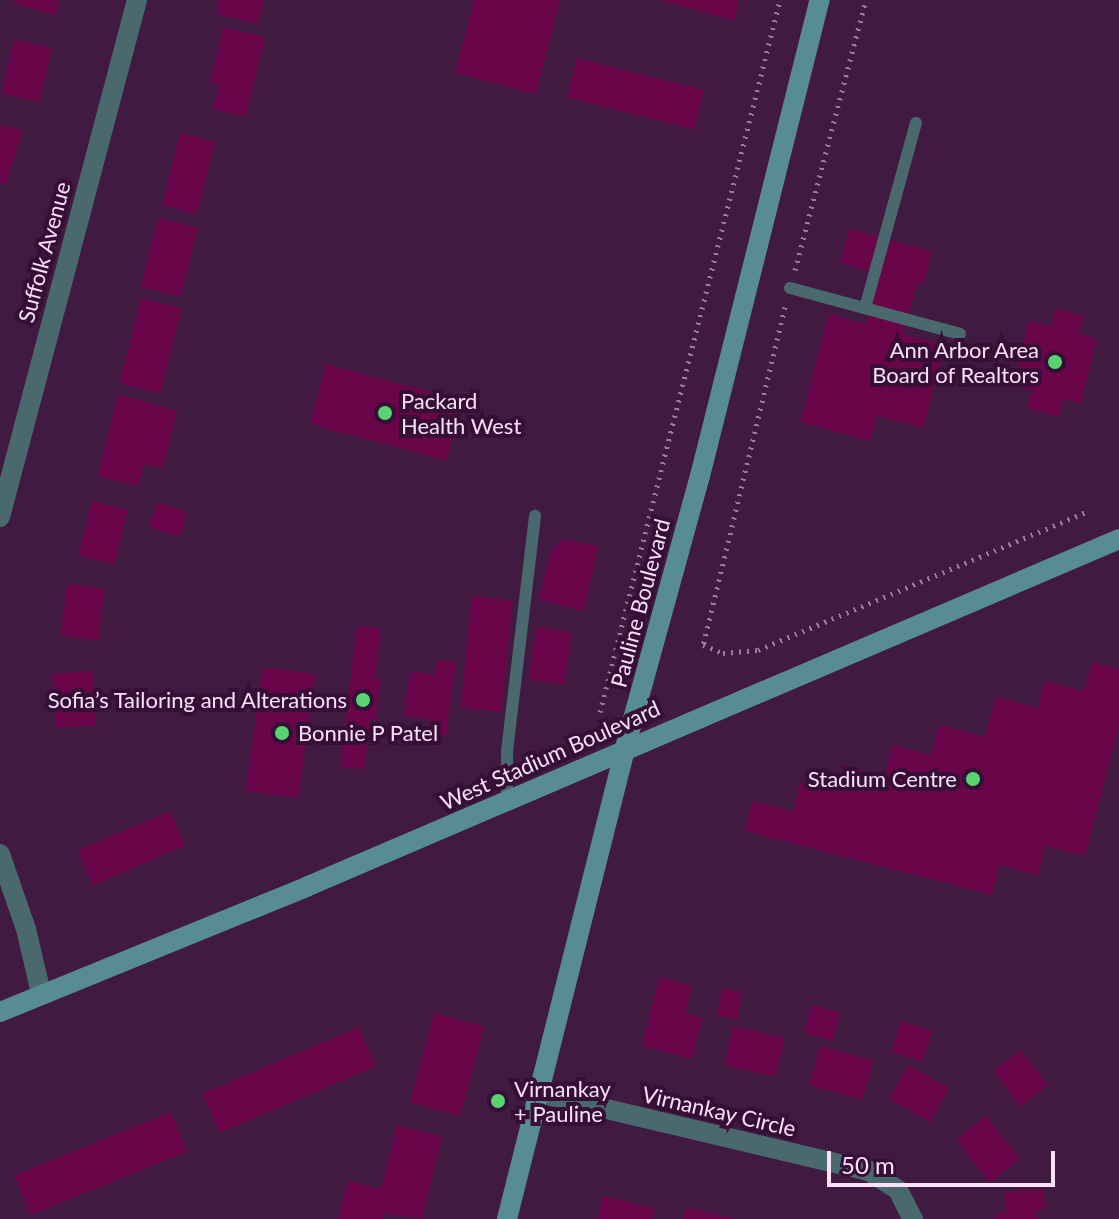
<!DOCTYPE html>
<meta charset="utf-8">
<style>
body{margin:0}
#map{position:relative;width:1119px;height:1219px;overflow:hidden;background:#401a40;font-family:Lato,sans-serif}
div>[style]{position:absolute}
[style*='--x']{left:calc(var(--x)*1px);top:calc(var(--y)*1px);width:calc(var(--w)*1px);rotate:calc(var(--a)*1deg)}
.building>*{inset:0;background:#6b0549;transform-origin:0 0}
.path>*{height:5px;margin-top:-2.5px;transform-origin:0;background:repeating-linear-gradient(90deg,#9b7b9a 0 2px,transparent 0 8px)}
.lane>*{height:12px;margin:-6px;padding:0 6px;transform-origin:6px;border-radius:6px;background:#49696e}
.street>*{height:20px;margin:-10px;padding:0 10px;transform-origin:10px;border-radius:10px;background:#49696e}
.secondary>*{height:20px;margin:-10px;padding:0 10px;transform-origin:10px;border-radius:10px;background:#588c93}
.dots>*{width:22px;height:22px;translate:-50% -50%;box-sizing:border-box;border:4px solid #350f36;border-radius:50%}
span{translate:-50% -50%;white-space:nowrap;text-align:center;line-height:1.15;-webkit-text-stroke:8px #350f36;paint-order:stroke}
.street-label{font-size:22px;color:#fae1f8}
.poi-label{font-size:22px;color:#fae1f8}
.right{translate:-100% -50%;text-align:right}
.left{translate:0 -50%;text-align:left}
.scale{position:absolute;left:827px;top:1151px;width:228px;height:36px;box-sizing:border-box;border:4px solid #fae1f8;border-top:0;padding-left:10px;font-size:24px;line-height:28px;white-space:nowrap;color:#fae1f8;-webkit-text-stroke:6px #350f36;paint-order:stroke}
</style>
<div id="map">
<div class="building">
<i style="clip-path:polygon(15px 0,59px 0,55px 15px,14px 4px)"></i>
<i style="clip-path:polygon(219px 0,264px 0,258px 24px,216px 14px)"></i>
<i style="clip-path:polygon(474px 0,560px 0,536px 94px,455px 73px)"></i>
<i style="clip-path:polygon(659px 0,739px 0,734px 21px)"></i>
<i style="clip-path:polygon(223px 27px,265px 37px,246px 117px,213px 109px,219px 85px,210px 83px)"></i>
<i style="left:14px;top:39px;width:39px;height:56px;rotate:13deg"></i>
<i style="left:577px;top:58px;width:131px;height:41px;rotate:14deg"></i>
<i style="clip-path:polygon(0 125px,23px 130px,6px 184px,0 183px)"></i>
<i style="left:180px;top:133px;width:36px;height:75px;rotate:14deg"></i>
<i style="left:158px;top:218px;width:41px;height:71px;rotate:14deg"></i>
<i style="clip-path:polygon(849px 229px,932px 251px,923px 285px,917px 284px,903px 334px,945px 345px,923px 428px,877px 416px,870px 441px,800px 422px,829px 314px,866px 324px,880px 274px,840px 263px)"></i>
<i style="left:141px;top:298px;width:42px;height:88px;rotate:14deg"></i>
<i style="clip-path:polygon(1055px 309px,1084px 316px,1079px 334px,1097px 338px,1081px 403px,1063px 399px,1059px 417px,1027px 408px,1032px 391px,1012px 386px,1029px 321px,1051px 326px)"></i>
<i style="left:326px;top:364px;width:141px;height:62px;rotate:15deg"></i>
<i style="clip-path:polygon(118px 394px,177px 411px,163px 468px,144px 464px,138px 486px,98px 476px)"></i>
<i style="left:92px;top:501px;width:37px;height:56px;rotate:14deg"></i>
<i style="left:157px;top:502px;width:32px;height:26px;rotate:18deg"></i>
<i style="clip-path:polygon(563px 539px,598px 546px,584px 611px,539px 600px,551px 550px)"></i>
<i style="left:67px;top:584px;width:38px;height:52px;rotate:7deg"></i>
<i style="left:472px;top:596px;width:41px;height:112px;rotate:6deg"></i>
<i style="clip-path:polygon(357px 626px,381px 628px,375px 678px,381px 679px,376px 721px,370px 720px,364px 769px,340px 767px)"></i>
<i style="left:536px;top:627px;width:36px;height:53px;rotate:8deg"></i>
<i style="clip-path:polygon(437px 660px,456px 662px,446px 736px,428px 733px,430px 719px,404px 716px,410px 671px,435px 675px)"></i>
<i style="clip-path:polygon(1092px 662px,1119px 669px,1119px 726px,1085px 856px,1045px 846px,1038px 875px,999px 865px,992px 895px,745px 831px,752px 801px,793px 811px,800px 783px,836px 792px,843px 765px,884px 776px,892px 745px,931px 755px,939px 725px,985px 737px,996px 697px,1038px 708px,1044px 681px,1084px 691px)"></i>
<i style="left:263px;top:667px;width:53px;height:125px;rotate:8deg"></i>
<i style="left:92px;top:671px;width:54px;height:40px;rotate:86deg"></i>
<i style="left:170px;top:811px;width:38px;height:100px;rotate:67deg"></i>
<i style="clip-path:polygon(659px 977px,692px 986px,685px 1013px,703px 1018px,692px 1059px,642px 1046px)"></i>
<i style="left:722px;top:988px;width:21px;height:28px;rotate:11deg"></i>
<i style="left:811px;top:1005px;width:30px;height:29px;rotate:14deg"></i>
<i style="left:434px;top:1013px;width:52px;height:93px;rotate:15deg"></i>
<i style="left:901px;top:1021px;width:33px;height:32px;rotate:18deg"></i>
<i style="left:733px;top:1026px;width:53px;height:40px;rotate:13deg"></i>
<i style="left:359px;top:1027px;width:43px;height:170px;rotate:67deg"></i>
<i style="left:820px;top:1046px;width:55px;height:41px;rotate:15deg"></i>
<i style="left:1021px;top:1050px;width:44px;height:35px;rotate:52deg"></i>
<i style="left:908px;top:1065px;width:47px;height:39px;rotate:29deg"></i>
<i style="left:171px;top:1112px;width:43px;height:169px;rotate:68deg"></i>
<i style="left:986px;top:1116px;width:55px;height:38px;rotate:52deg"></i>
<i style="clip-path:polygon(397px 1125px,442px 1136px,422px 1219px,385px 1213px,383px 1219px,338px 1219px,348px 1181px,381px 1189px)"></i>
<i style="clip-path:polygon(1044px 1189px,1045px 1210px,1036px 1211px,1037px 1219px,995px 1219px,995px 1214px,1006px 1213px,1004px 1192px)"></i>
<i style="clip-path:polygon(603px 1196px,655px 1209px,652px 1219px,597px 1219px)"></i>
<i style="clip-path:polygon(686px 1207px,733px 1218px,733px 1219px,683px 1219px)"></i>
</div>
<div class="path">
<i style="--x:795;--y:270;--w:279;--a:-75.3"></i>
<i style="--x:785;--y:307;--w:348;--a:103.6"></i>
<i style="--x:703;--y:645;--w:22;--a:22"></i>
<i style="--x:723;--y:653;--w:35;--a:-5"></i>
<i style="--x:758;--y:650;--w:359;--a:-22.8"></i>
<i style="--x:600;--y:712;--w:734;--a:-75.81"></i>
</div>
<div class="lane">
<i style="--x:790;--y:288;--w:176;--a:15.1"></i>
<i style="--x:865;--y:308;--w:192;--a:-74.6"></i>
<i style="--x:507;--y:800;--w:49;--a:-90"></i>
<i style="--x:507;--y:751;--w:237;--a:-83.2"></i>
</div>
<div class="street">
<i style="--x:0;--y:517;--w:535;--a:-75.16"></i>
<i style="--x:0;--y:854;--w:79;--a:70.9"></i>
<i style="--x:26;--y:929;--w:66;--a:76.8"></i>
<i style="--x:539;--y:1093;--w:339;--a:13.3"></i>
<i style="--x:869;--y:1171;--w:35;--a:33"></i>
<i style="--x:898;--y:1190;--w:33;--a:63"></i>
</div>
<div class="secondary">
<i style="--x:0;--y:1012;--w:331;--a:-22.2"></i>
<i style="--x:306;--y:887;--w:884;--a:-23.17"></i>
<i style="--x:507;--y:1219;--w:486;--a:-75.9"></i>
<i style="--x:625;--y:748;--w:282;--a:-74.6"></i>
<i style="--x:700;--y:476;--w:491;--a:-75.9"></i>
</div>
<div class="dots">
<i style="left:1055px;top:362px;background:#58d570"></i>
<i style="left:385px;top:413px;background:#58d570"></i>
<i style="left:363px;top:700px;background:#58d570"></i>
<i style="left:282px;top:733px;background:#58d570"></i>
<i style="left:973px;top:779px;background:#58d570"></i>
<i style="left:498px;top:1101px;background:#58d570"></i>
</div>
<div class="street-label">
<span style="left:44px;top:252px;rotate:-75deg">Suffolk Avenue</span>
<span style="left:640px;top:603px;rotate:-75deg">Pauline Boulevard</span>
<span style="left:550px;top:755px;rotate:-24deg">West Stadium Boulevard</span>
<span style="left:719px;top:1111px;rotate:13deg">Virnankay Circle</span>
</div>
<div class="poi-label">
<span class="right" style="left:1039px;top:362px">Ann Arbor Area<br>Board of Realtors</span>
<span class="left" style="left:401px;top:413px">Packard<br>Health West</span>
<span class="right" style="left:347px;top:700px">Sofia’s Tailoring and Alterations</span>
<span class="left" style="left:298px;top:733px">Bonnie P Patel</span>
<span class="right" style="left:957px;top:779px">Stadium Centre</span>
<span class="left" style="left:514px;top:1101px">Virnankay<br>+ Pauline</span>
</div>
<div class="scale">50 m</div>
</div>
